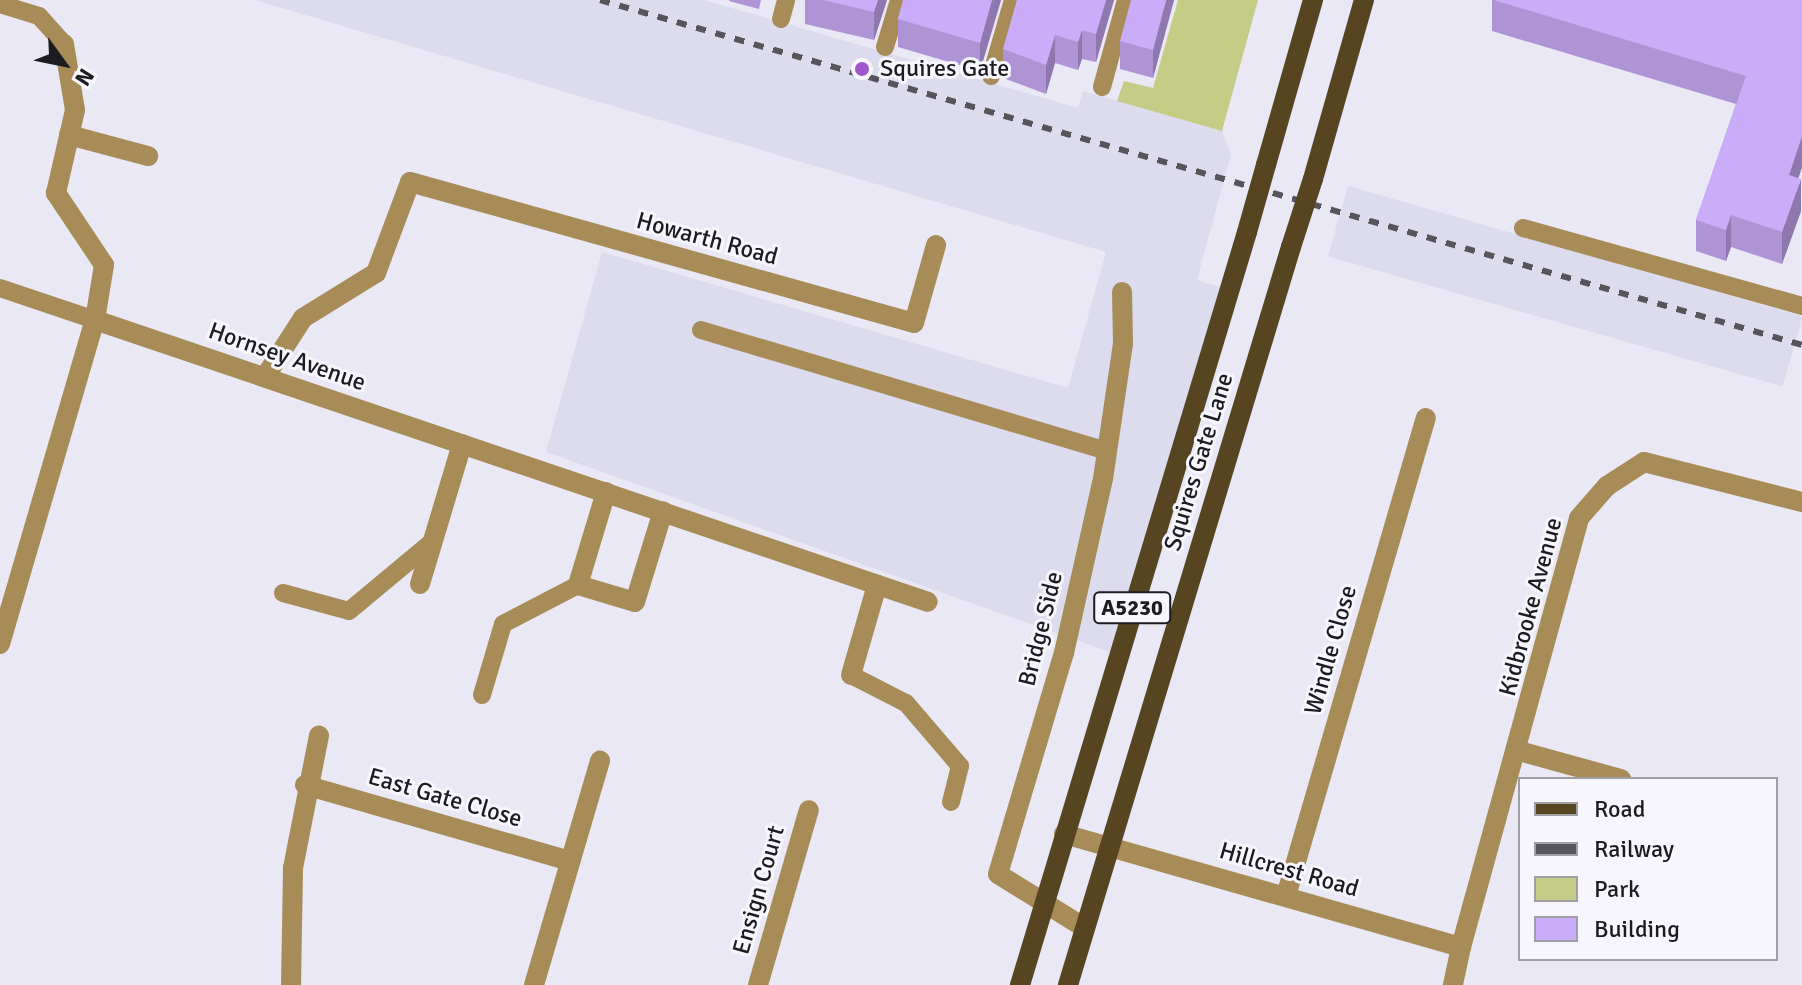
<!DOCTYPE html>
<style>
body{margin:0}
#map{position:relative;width:1802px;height:985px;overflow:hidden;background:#e9e8f4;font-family:Signika,sans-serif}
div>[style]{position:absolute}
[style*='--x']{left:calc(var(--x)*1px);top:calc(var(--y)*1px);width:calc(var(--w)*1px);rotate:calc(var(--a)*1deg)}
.built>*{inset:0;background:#dddbee;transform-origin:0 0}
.green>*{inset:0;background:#c4cc86}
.service>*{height:18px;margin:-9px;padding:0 9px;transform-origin:9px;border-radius:9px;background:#a78c58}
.minor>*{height:20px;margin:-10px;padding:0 10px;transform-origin:10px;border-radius:10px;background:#a78c58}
.primary>*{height:20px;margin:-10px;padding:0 10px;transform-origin:10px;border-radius:10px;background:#574521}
.rail>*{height:6px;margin-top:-3px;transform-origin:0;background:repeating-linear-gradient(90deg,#55555b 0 10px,transparent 0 20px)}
.primary-bridge>*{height:20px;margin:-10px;padding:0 10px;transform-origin:10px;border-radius:10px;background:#574521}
.wall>*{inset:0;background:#af94d5}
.shaded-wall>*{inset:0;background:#8e78ae}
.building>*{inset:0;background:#cbacf8}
.dots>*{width:22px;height:22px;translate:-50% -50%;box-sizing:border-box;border:4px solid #f7f6fd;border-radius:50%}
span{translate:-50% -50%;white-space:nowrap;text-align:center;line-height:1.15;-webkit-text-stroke:6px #f7f6fd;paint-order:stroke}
.shield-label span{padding:2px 6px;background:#f7f6fd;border:2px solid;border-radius:6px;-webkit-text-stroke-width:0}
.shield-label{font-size:22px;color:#1c1c20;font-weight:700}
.poi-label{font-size:24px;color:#1c1c20}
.left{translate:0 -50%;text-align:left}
.street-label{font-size:24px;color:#1c1c20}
.legend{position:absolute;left:1518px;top:777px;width:260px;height:184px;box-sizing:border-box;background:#f7f6fd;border:2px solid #9f9fa5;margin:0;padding:10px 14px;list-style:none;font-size:24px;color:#1c1c20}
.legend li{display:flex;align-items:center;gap:16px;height:40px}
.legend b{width:40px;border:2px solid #9f9fa5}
.north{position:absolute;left:24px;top:24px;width:80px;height:80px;-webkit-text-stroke:6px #f7f6fd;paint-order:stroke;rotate:123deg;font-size:22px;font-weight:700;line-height:32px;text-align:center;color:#1c1c20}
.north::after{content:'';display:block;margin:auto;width:28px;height:36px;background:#1c1c20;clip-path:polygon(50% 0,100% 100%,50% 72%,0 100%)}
</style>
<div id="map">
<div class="built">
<i style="clip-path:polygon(255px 0,704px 0,1078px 108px,1083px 91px,1222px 131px,1231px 154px,1197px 280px,1229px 290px,1118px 655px,546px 452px,602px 252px,1068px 388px,1106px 252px)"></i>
<i style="left:1348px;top:186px;width:473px;height:73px;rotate:16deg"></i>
</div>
<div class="green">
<i style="clip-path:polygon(1178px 0,1258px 0,1222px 131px,1117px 101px,1124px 81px,1153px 88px)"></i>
</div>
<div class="service">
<i style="--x:0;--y:4;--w:41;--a:17.1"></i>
<i style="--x:39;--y:16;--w:38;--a:48"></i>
<i style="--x:781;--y:19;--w:20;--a:-75"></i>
<i style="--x:885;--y:47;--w:49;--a:-73.4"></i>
<i style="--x:991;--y:76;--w:79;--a:-73.9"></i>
<i style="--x:1102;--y:87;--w:90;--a:-74.6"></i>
<i style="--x:1523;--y:228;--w:290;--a:15.6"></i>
<i style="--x:0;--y:288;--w:100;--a:18.6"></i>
<i style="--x:701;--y:330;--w:424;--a:16.6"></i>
<i style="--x:283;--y:593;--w:68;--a:15.3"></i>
<i style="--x:349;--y:611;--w:109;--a:-39.8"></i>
<i style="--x:851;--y:675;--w:62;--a:27"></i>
<i style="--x:906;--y:703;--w:83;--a:49.4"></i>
<i style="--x:960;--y:766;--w:37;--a:104"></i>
<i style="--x:482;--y:695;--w:74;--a:-73.5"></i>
<i style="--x:503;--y:624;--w:85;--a:-27.5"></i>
</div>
<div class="minor">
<i style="--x:69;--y:135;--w:82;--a:14.9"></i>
<i style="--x:95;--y:320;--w:879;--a:18.7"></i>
<i style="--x:265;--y:377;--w:70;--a:-57.2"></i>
<i style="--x:303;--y:318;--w:86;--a:-31.7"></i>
<i style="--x:376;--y:273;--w:97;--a:-69.5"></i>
<i style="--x:410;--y:182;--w:523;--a:15.63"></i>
<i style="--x:914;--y:323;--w:81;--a:-74.2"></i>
<i style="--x:606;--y:492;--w:97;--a:106.8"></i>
<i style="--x:578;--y:585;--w:59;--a:16.6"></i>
<i style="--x:635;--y:602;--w:95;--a:-72.9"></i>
<i style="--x:420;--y:584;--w:146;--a:-73.3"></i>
<i style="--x:0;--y:644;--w:338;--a:-73.7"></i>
<i style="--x:95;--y:320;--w:56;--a:-80.7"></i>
<i style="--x:104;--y:265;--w:87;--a:-123.7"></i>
<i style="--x:56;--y:193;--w:85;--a:-77.1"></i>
<i style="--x:75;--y:110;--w:67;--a:-99.5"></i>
<i style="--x:851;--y:675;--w:94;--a:-73.9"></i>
<i style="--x:1519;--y:751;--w:106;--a:15.4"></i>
<i style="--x:305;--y:785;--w:276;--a:16"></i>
<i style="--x:1064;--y:834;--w:413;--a:15.9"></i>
<i style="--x:1461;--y:947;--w:39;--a:102"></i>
<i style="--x:1286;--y:896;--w:498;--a:-73.7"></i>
<i style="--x:1085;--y:928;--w:102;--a:-148.2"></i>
<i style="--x:998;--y:874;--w:231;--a:-73.4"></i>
<i style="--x:1064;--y:653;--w:178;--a:-77.4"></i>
<i style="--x:1103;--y:479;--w:137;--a:-81.6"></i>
<i style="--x:1123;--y:343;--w:51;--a:-91.1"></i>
<i style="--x:1461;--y:947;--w:445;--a:-74.6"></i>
<i style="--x:1579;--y:518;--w:43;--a:-48.8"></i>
<i style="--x:1607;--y:486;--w:44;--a:-33"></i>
<i style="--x:1644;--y:462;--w:163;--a:14.2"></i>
<i style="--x:291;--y:985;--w:117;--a:-89"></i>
<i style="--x:293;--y:868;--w:135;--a:-78.9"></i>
<i style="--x:534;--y:985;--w:234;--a:-73.6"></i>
<i style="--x:758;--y:985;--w:182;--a:-73.8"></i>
</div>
<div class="primary">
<i style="--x:1266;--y:165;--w:172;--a:-74.1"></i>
<i style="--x:1313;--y:179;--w:186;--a:-74.1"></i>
<i style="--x:1020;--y:985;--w:786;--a:-73.22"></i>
<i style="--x:1068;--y:985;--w:771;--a:-73.19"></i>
</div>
<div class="rail">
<i style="--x:600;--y:0;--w:1251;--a:16.01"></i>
</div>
<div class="primary-bridge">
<i style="--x:1247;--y:232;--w:70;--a:-74.2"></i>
<i style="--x:1291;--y:247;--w:71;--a:-72.1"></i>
</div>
<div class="wall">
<i style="clip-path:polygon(729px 0,761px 0,759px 9px,729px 1px)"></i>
<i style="clip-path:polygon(805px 0,887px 0,874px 40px,805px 24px)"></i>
<i style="clip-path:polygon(903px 0,1001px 0,980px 71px,898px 47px,898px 19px)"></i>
<i style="clip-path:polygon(1017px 0,1114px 0,1096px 62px,1082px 59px,1078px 70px,1055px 63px,1046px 94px,1003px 78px,1003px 49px)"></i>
<i style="clip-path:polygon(1174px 0,1153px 78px,1120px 69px,1120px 41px)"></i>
<i style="clip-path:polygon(1492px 0,1802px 0,1802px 167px,1798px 178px,1801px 211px,1782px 264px,1731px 247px,1726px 261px,1696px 251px,1696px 220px,1736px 104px,1492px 31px)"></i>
</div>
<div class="shaded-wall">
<i style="clip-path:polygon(878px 0,887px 0,874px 40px,874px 12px)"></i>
<i style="clip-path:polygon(992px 0,1001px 0,980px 71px,980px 43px)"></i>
<i style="clip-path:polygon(1106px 0,1114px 0,1096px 62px,1096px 34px)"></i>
<i style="clip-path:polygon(1166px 0,1174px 0,1153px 78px,1153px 50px)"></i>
<i style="clip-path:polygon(1082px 30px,1082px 59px,1078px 70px,1078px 42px)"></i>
<i style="clip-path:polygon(1055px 35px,1055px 63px,1046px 94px,1046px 65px)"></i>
<i style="clip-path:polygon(1802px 136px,1802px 167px,1789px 207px,1789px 175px)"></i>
<i style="clip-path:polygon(1801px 179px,1801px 211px,1782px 264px,1782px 232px)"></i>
<i style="clip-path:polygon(1731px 215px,1731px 247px,1726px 261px,1726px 230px)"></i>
</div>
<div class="building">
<i style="clip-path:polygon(823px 0,878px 0,874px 12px)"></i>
<i style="clip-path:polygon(903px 0,992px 0,980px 43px,898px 19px)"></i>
<i style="clip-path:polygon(1017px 0,1106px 0,1096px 34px,1082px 30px,1078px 42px,1055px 35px,1046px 65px,1003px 49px)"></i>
<i style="clip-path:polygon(1131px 0,1166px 0,1153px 50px,1120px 41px)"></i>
<i style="clip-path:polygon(1494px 0,1802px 0,1802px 136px,1789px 175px,1801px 179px,1782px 232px,1731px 215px,1726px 230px,1696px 220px,1746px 76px)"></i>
</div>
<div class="dots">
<i style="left:862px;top:69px;background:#9e58cc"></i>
</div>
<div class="shield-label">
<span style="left:1132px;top:608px">A5230</span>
</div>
<div class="poi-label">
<span class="left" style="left:880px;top:69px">Squires Gate</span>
</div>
<div class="street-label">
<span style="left:707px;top:239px;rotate:15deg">Howarth Road</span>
<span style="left:287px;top:357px;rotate:19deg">Hornsey Avenue</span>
<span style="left:1199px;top:462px;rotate:-73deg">Squires Gate Lane</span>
<span style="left:1531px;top:607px;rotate:-75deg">Kidbrooke Avenue</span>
<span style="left:1041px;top:629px;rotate:-76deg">Bridge Side</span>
<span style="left:1331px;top:650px;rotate:-74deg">Windle Close</span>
<span style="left:445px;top:798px;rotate:16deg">East Gate Close</span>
<span style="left:1289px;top:870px;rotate:16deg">Hillcrest Road</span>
<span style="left:759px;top:890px;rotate:-74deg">Ensign Court</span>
</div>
<ul class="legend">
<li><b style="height:10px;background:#574521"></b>Road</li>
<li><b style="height:10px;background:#55555b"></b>Railway</li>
<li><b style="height:22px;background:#c4cc86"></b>Park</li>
<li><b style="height:22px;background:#cbacf8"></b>Building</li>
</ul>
<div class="north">N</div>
</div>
